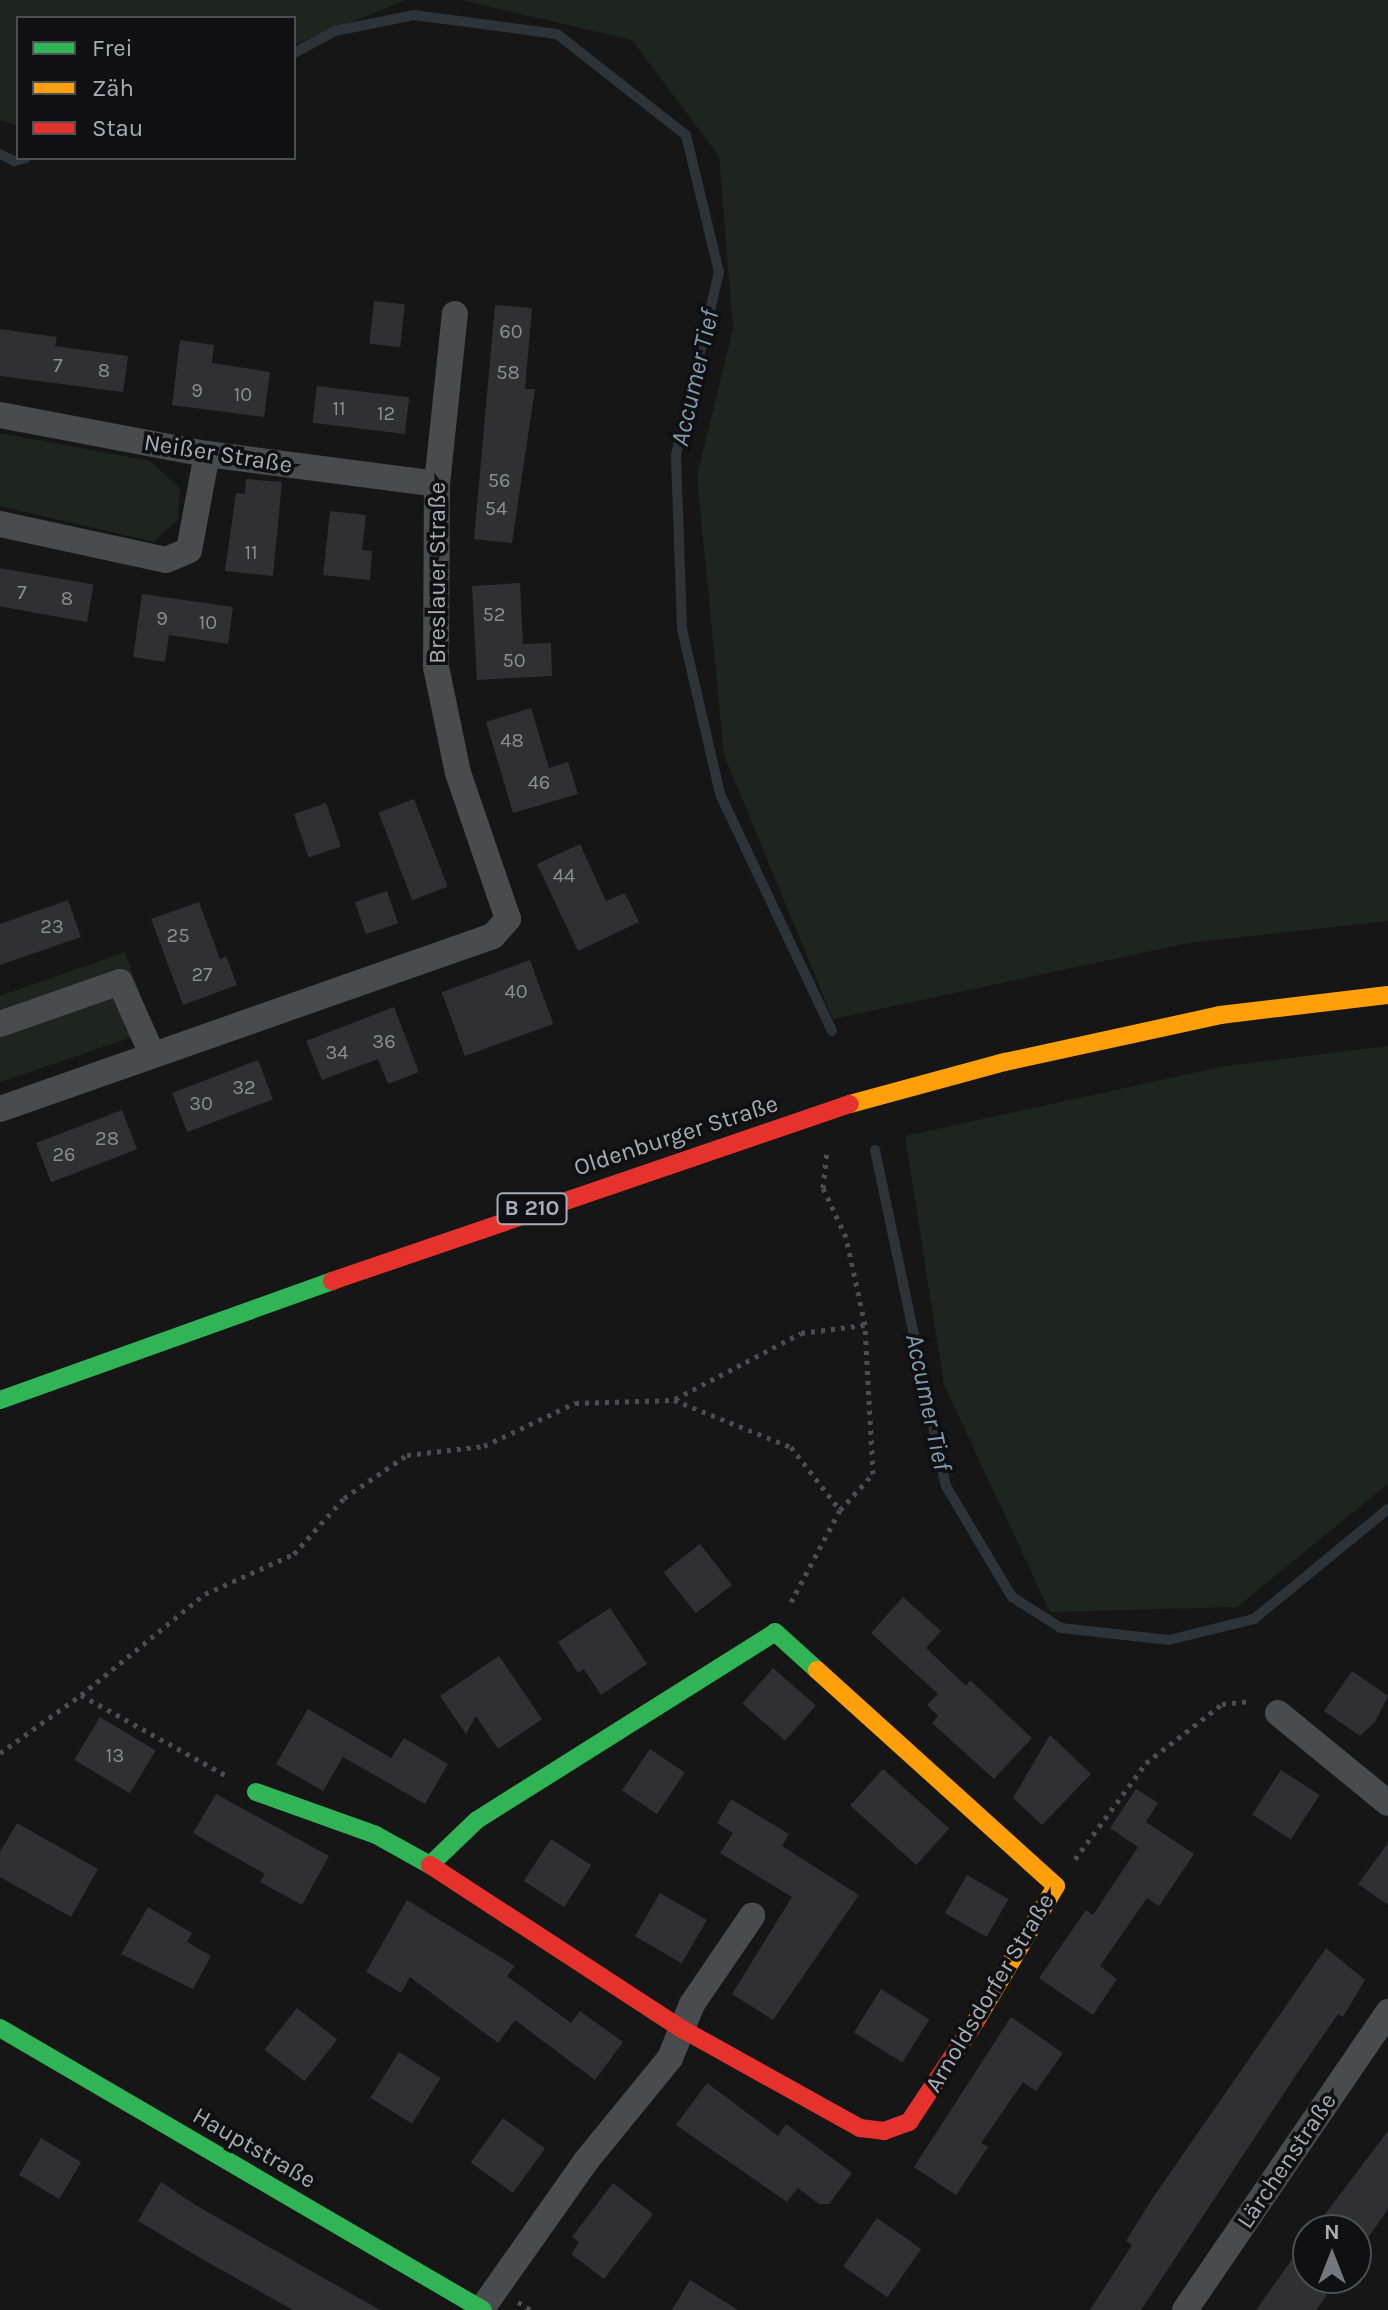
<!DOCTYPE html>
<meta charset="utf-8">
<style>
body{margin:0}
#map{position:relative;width:1388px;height:2310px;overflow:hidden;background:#161616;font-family:Karla,sans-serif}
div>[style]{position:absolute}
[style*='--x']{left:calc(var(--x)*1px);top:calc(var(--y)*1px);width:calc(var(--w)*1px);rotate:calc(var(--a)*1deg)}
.green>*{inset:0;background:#1e241f}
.stream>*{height:10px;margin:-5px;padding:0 5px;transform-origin:5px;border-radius:5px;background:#2c3439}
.building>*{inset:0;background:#303032;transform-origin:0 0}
.path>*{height:5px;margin-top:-2.5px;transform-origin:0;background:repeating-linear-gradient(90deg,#4c4d50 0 4px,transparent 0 10px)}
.street>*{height:26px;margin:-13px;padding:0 13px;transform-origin:13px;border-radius:13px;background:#4a4b4e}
.fast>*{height:18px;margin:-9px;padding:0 9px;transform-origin:9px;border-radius:9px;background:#30b455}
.slow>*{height:18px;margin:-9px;padding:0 9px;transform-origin:9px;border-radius:9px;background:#ff9f0a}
.jam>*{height:18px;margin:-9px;padding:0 9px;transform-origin:9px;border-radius:9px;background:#e5322d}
span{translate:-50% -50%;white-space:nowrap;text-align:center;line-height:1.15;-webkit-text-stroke:7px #101012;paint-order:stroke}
.number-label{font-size:20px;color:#898e95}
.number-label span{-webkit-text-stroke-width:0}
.shield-label span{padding:2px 6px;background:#101012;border:2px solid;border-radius:6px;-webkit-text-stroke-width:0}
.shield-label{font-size:22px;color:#a7adb6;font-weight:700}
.street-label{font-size:24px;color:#a7adb6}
.water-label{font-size:26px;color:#809db0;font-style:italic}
.legend{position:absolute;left:16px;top:16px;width:280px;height:144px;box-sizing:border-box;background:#101012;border:2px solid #4c4f54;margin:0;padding:10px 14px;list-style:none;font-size:24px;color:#a7adb6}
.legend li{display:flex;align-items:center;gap:16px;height:40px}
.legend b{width:40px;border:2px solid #4c4f54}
.north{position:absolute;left:1292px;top:2214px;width:80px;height:80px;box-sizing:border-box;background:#101012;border:2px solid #4c4f54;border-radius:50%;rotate:0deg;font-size:22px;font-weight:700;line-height:32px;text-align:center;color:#a7adb6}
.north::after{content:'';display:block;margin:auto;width:28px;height:36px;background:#74787e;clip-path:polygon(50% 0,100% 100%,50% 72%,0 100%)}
</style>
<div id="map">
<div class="green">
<i style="clip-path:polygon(0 0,406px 0,294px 45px,294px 18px,18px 18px,18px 126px,0 120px)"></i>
<i style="clip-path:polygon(461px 0,1388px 0,1388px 921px,1189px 943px,833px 1019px,724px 755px,697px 476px,733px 329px,719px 156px,632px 40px)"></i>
<i style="clip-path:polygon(0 433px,150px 461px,180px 488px,178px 519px,154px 542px,0 506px)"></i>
<i style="clip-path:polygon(125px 952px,153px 1030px,0 1082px,0 996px)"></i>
<i style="clip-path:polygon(1388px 1046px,1388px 1484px,1237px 1607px,1050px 1612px,944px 1385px,905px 1136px,1225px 1066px)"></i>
</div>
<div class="stream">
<i style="--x:294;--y:53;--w:47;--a:-28.2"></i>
<i style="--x:335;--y:31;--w:81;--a:-11.4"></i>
<i style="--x:414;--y:15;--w:144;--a:7.6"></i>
<i style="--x:557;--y:34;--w:164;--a:38.1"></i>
<i style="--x:686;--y:135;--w:141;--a:76.5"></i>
<i style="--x:719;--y:272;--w:189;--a:103.2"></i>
<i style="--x:676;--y:456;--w:173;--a:88"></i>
<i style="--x:682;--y:629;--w:169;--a:77"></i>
<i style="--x:720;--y:794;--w:262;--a:64.7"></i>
<i style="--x:0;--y:154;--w:16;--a:27"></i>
<i style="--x:14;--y:161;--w:12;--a:-14"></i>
<i style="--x:875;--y:1150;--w:343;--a:78.1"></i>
<i style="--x:946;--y:1486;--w:129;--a:59.3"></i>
<i style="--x:1012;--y:1597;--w:58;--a:32.3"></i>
<i style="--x:1061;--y:1628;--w:109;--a:6.3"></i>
<i style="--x:1169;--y:1640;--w:88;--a:-13.9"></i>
<i style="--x:1254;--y:1619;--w:173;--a:-39.4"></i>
</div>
<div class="building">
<i style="left:374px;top:301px;width:31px;height:43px;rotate:6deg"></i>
<i style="clip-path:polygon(495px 305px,532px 308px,525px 389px,535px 389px,512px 543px,474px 539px)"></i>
<i style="clip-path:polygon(0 329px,57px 337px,55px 346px,128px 356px,123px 392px,0 376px)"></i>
<i style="clip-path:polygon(180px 340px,214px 345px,212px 363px,270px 372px,264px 417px,172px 405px)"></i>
<i style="left:317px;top:386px;width:93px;height:37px;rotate:7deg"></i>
<i style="clip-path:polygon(246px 479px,282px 482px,273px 576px,225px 571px,236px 493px,245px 494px)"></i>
<i style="clip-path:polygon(330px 511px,366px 515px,362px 550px,372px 551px,370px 580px,323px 575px)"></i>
<i style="left:0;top:568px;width:95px;height:38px;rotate:10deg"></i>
<i style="clip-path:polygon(520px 583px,523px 644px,551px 643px,552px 676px,477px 680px,472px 586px)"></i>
<i style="clip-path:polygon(142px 594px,233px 607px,228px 644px,169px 635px,165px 662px,133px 657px)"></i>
<i style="clip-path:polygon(531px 708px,549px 768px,568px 762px,578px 794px,513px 813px,486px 722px)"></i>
<i style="left:414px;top:799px;width:94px;height:38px;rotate:69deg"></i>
<i style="left:326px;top:803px;width:46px;height:34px;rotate:71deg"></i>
<i style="clip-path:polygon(580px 844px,606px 901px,625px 893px,639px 922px,578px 951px,537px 864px)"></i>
<i style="left:387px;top:891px;width:34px;height:34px;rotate:71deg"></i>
<i style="clip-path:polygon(68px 900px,81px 937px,0 965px,0 924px)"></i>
<i style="clip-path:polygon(199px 902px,220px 959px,226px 956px,237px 985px,183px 1005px,151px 919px)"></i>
<i style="left:530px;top:960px;width:68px;height:94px;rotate:70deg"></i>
<i style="clip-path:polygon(394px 1007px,419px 1072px,388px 1084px,378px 1059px,322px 1080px,306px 1041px)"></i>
<i style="left:258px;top:1060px;width:42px;height:92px;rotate:69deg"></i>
<i style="left:122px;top:1110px;width:42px;height:92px;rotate:69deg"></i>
<i style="left:700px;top:1544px;width:52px;height:46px;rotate:52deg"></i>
<i style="clip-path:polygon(903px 1597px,941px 1631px,926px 1648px,966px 1686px,970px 1680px,1032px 1738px,994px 1779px,932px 1723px,938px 1716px,927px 1705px,938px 1694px,871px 1633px)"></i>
<i style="clip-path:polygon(610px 1608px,647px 1664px,601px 1695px,584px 1669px,578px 1673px,558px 1642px)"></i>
<i style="clip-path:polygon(499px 1656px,542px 1719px,498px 1749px,476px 1716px,466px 1734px,440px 1696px)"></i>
<i style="left:773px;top:1668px;width:57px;height:47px;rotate:41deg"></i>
<i style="clip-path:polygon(1352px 1671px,1388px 1696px,1375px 1722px,1360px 1736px,1324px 1711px)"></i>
<i style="clip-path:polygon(308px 1709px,391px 1758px,404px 1738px,448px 1764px,425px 1804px,343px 1757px,323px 1791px,276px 1764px)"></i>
<i style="left:100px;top:1717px;width:65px;height:50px;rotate:31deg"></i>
<i style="clip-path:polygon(1050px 1735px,1091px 1774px,1042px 1825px,1013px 1798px)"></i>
<i style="left:650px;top:1749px;width:42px;height:50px;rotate:34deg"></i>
<i style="left:883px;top:1769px;width:89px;height:49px;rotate:42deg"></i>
<i style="left:1281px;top:1770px;width:46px;height:53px;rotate:33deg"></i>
<i style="clip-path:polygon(1136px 1789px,1158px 1803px,1146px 1822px,1194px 1854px,1159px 1906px,1147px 1898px,1100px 1966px,1117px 1979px,1093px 2015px,1039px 1978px,1086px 1910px,1093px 1915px,1138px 1847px,1110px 1828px)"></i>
<i style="clip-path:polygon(216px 1794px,329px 1856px,302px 1905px,260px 1882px,265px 1874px,193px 1833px)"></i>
<i style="clip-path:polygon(731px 1799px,789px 1834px,782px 1846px,859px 1895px,773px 2020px,732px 1994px,792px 1897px,720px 1853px,733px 1833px,717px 1823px)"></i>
<i style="clip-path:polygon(17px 1823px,98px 1869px,71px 1917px,0 1877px,0 1852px)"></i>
<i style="left:551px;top:1839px;width:48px;height:50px;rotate:33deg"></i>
<i style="clip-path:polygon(1388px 1843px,1388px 1905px,1358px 1884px)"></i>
<i style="left:967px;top:1875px;width:48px;height:44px;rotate:30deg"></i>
<i style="left:660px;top:1893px;width:54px;height:50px;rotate:30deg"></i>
<i style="clip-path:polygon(407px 1900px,515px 1966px,507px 1976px,571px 2023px,580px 2011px,623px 2042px,595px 2080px,515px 2020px,498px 2043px,410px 1977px,401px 1993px,366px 1972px)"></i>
<i style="clip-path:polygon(148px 1907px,192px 1933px,187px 1942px,211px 1956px,193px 1989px,121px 1954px)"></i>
<i style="clip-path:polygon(1326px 1948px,1365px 1980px,1343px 2017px,1338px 2014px,1296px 2075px,1141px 2310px,1090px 2310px,1132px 2245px,1126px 2241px,1152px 2199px)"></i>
<i style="left:881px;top:1989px;width:57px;height:51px;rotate:32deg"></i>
<i style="left:297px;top:2008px;width:51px;height:53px;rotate:38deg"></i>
<i style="clip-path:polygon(1011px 2017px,1063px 2053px,1036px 2091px,1023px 2082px,981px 2143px,988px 2147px,956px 2195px,914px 2167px)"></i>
<i style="left:399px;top:2052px;width:49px;height:54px;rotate:32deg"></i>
<i style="clip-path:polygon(707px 2083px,778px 2136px,786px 2124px,852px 2173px,829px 2204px,819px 2204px,798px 2188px,787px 2202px,676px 2125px)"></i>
<i style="left:503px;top:2118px;width:52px;height:55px;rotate:36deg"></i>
<i style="clip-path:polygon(1388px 2131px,1388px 2209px,1356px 2255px,1356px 2230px,1313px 2230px)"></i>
<i style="left:41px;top:2138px;width:47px;height:43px;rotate:31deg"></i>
<i style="clip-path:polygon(161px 2182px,197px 2206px,380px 2310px,293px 2310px,202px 2259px,138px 2221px)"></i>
<i style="clip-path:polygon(613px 2183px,653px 2214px,604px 2279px,571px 2254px,579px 2242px,572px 2237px)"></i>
<i style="left:877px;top:2218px;width:54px;height:59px;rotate:35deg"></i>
<i style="clip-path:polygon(1308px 2237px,1308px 2282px,1327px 2295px,1316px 2310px,1256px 2310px)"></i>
<i style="clip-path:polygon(690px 2280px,738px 2310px,672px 2310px)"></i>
</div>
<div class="path">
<i style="--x:675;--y:1399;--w:142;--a:-27.6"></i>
<i style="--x:801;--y:1333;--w:64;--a:-7.1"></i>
<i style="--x:791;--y:1602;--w:104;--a:-62"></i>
<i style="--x:840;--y:1510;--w:49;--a:-47.5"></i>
<i style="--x:873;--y:1474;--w:149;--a:-93.1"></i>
<i style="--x:865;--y:1325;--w:90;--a:-102.2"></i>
<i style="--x:846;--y:1237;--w:54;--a:-115.1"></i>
<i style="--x:823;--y:1188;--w:39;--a:-84"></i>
<i style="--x:81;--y:1695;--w:167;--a:29"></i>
<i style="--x:0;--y:1753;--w:100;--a:-35.6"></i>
<i style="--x:81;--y:1695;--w:160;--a:-39.2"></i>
<i style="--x:205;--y:1594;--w:98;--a:-24.2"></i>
<i style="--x:294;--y:1554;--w:75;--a:-48.2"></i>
<i style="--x:344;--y:1498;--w:76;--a:-34.3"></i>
<i style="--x:407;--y:1455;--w:78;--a:-6.7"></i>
<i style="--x:484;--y:1446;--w:101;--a:-25.3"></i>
<i style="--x:575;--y:1403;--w:99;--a:-1.7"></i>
<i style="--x:674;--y:1400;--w:126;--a:21.9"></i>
<i style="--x:791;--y:1447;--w:80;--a:52.1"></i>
<i style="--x:1075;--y:1859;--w:119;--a:-53.5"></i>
<i style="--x:1146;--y:1763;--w:96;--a:-37.8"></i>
<i style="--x:1222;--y:1704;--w:30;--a:-6"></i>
<i style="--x:518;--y:2302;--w:15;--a:32"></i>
</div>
<div class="street">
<i style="--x:0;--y:415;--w:211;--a:10.7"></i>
<i style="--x:207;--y:454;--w:232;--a:7.4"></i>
<i style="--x:0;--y:524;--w:170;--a:12.2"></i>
<i style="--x:166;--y:560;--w:25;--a:-23"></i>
<i style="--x:189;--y:550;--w:98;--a:-79.4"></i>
<i style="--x:0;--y:1024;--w:127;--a:-19.3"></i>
<i style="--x:120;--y:982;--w:79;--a:66"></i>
<i style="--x:0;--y:1109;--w:522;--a:-19.34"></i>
<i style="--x:493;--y:936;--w:23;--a:-49"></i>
<i style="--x:508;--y:919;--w:154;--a:-108.9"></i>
<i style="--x:458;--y:773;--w:108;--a:-101.7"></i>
<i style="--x:436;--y:667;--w:183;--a:-89.7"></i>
<i style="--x:437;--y:484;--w:171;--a:-84"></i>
<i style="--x:1278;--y:1713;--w:142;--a:39.3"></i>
<i style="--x:481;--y:2310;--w:182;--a:-54.8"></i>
<i style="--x:586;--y:2161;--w:133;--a:-50.8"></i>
<i style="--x:670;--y:2058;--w:58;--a:-67.8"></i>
<i style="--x:692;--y:2004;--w:107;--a:-55.7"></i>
<i style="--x:1185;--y:2310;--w:361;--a:-55.7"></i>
</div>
<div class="fast">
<i style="--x:0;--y:1400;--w:353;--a:-19.7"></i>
<i style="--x:256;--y:1792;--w:127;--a:19.7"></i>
<i style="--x:376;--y:1835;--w:62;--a:29.1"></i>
<i style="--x:430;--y:1865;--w:65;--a:-43.8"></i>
<i style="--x:477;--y:1820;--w:352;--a:-32.2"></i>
<i style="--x:775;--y:1632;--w:57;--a:42.1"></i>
<i style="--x:0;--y:2028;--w:559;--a:30.28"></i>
</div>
<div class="slow">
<i style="--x:850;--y:1104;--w:161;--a:-15.2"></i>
<i style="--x:1005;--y:1062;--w:220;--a:-12.3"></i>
<i style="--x:1220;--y:1015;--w:169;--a:-6.8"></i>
<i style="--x:817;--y:1670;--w:322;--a:42.1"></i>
<i style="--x:1056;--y:1886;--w:157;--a:120.7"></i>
</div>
<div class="jam">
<i style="--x:332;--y:1281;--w:547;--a:-18.87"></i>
<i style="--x:430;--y:1865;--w:301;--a:33.1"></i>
<i style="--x:682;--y:2029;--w:204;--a:29.1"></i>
<i style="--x:860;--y:2128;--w:24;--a:7"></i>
<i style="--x:884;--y:2131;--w:27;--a:-20"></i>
<i style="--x:909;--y:2122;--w:121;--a:-56.4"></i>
</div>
<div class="number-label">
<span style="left:511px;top:331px">60</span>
<span style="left:58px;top:365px">7</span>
<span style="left:104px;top:370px">8</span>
<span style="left:508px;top:372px">58</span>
<span style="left:197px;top:390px">9</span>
<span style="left:243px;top:394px">10</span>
<span style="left:339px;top:408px">11</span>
<span style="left:386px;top:413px">12</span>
<span style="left:499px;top:480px">56</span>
<span style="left:496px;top:508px">54</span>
<span style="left:251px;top:552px">11</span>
<span style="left:22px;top:592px">7</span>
<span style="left:67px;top:598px">8</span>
<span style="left:494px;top:614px">52</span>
<span style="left:162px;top:618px">9</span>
<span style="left:208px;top:622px">10</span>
<span style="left:514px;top:660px">50</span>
<span style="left:512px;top:740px">48</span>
<span style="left:539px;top:782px">46</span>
<span style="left:564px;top:875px">44</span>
<span style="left:52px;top:926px">23</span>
<span style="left:178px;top:935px">25</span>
<span style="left:202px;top:974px">27</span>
<span style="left:516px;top:991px">40</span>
<span style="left:384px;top:1041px">36</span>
<span style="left:337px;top:1052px">34</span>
<span style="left:244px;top:1087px">32</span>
<span style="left:201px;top:1103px">30</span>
<span style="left:107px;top:1138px">28</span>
<span style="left:64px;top:1154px">26</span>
<span style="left:115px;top:1755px">13</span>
</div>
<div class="shield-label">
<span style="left:532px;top:1209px">B 210</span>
</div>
<div class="street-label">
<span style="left:218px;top:454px;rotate:9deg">Neißer Straße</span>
<span style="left:438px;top:573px;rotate:-90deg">Breslauer Straße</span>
<span style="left:676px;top:1136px;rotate:-18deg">Oldenburger Straße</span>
<span style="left:990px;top:1993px;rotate:-59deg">Arnoldsdorfer Straße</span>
<span style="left:254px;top:2148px;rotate:30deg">Hauptstraße</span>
<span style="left:1287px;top:2161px;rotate:-56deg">Lärchenstraße</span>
</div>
<div class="water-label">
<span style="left:695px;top:378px;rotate:-77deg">Accumer Tief</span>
<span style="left:928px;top:1402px;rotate:78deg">Accumer Tief</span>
</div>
<ul class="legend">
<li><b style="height:10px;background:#30b455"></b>Frei</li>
<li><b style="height:10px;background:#ff9f0a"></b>Zäh</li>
<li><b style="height:10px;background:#e5322d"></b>Stau</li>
</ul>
<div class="north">N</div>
</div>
